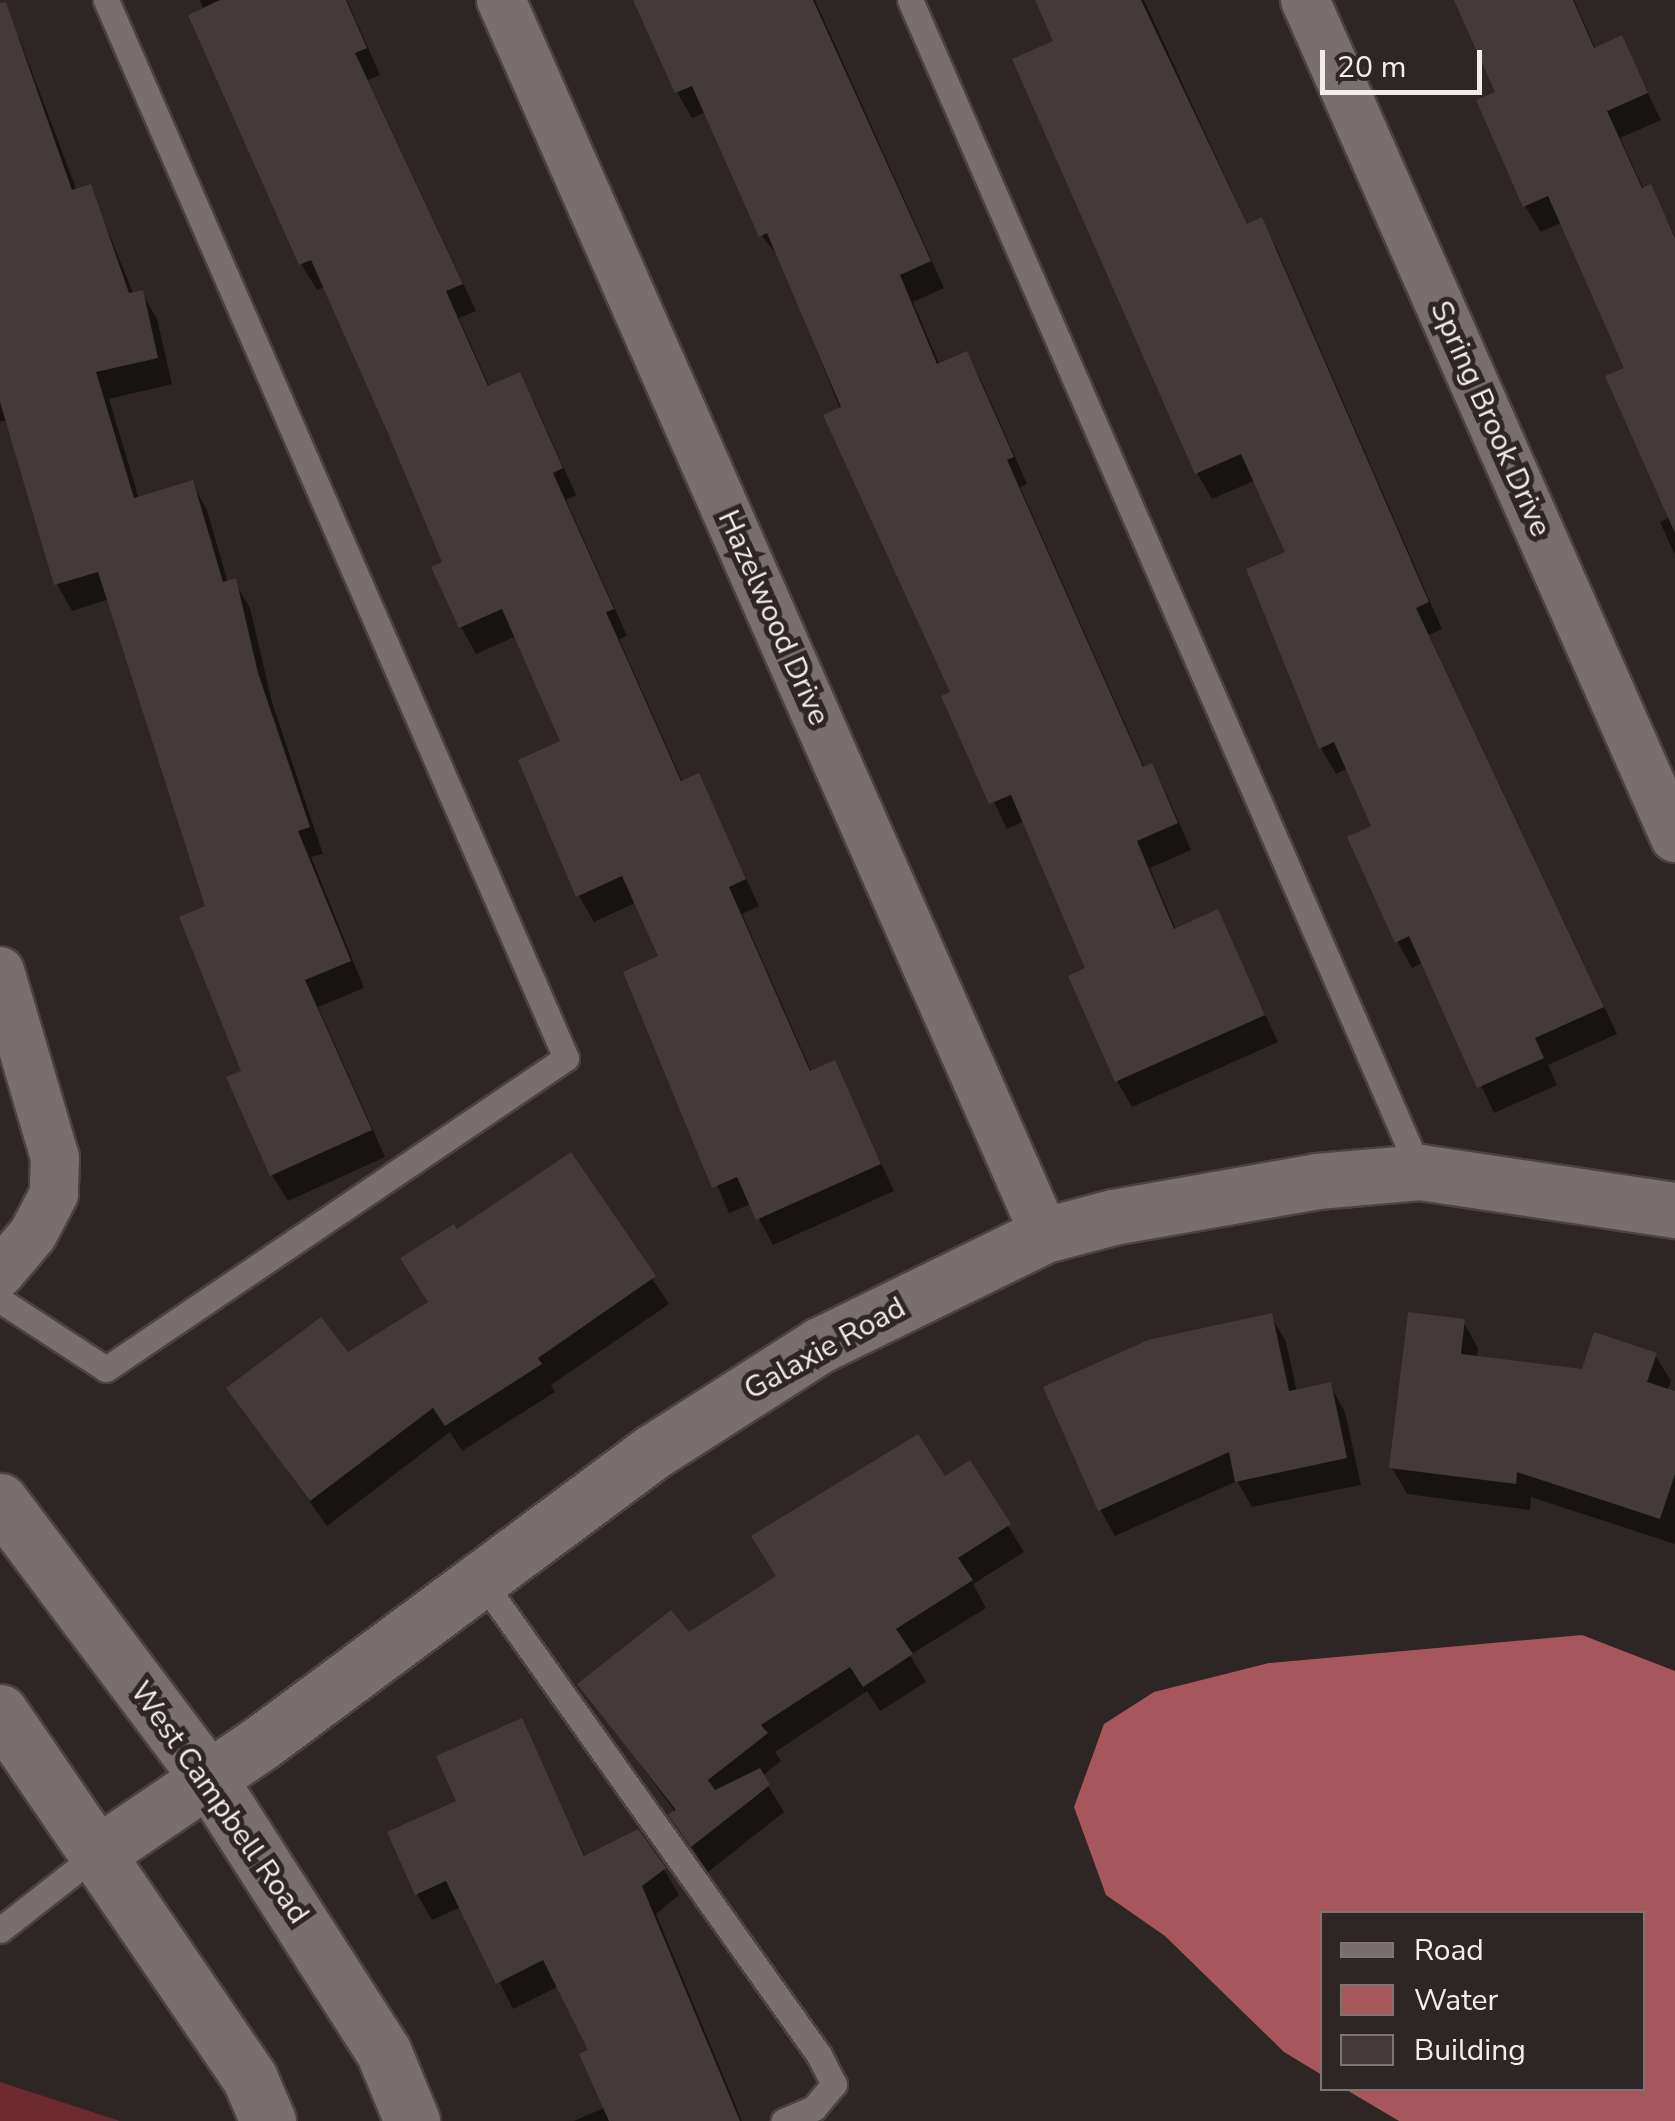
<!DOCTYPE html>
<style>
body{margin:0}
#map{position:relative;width:1675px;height:2121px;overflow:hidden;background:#2e2525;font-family:"Nunito Sans",sans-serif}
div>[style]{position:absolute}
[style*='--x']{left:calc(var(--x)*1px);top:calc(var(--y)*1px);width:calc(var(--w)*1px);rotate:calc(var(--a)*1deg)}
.green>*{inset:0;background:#6d2a30}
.water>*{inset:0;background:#a7565b}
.shadow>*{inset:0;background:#0007}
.building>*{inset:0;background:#443a3a}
.roads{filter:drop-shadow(2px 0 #4b4343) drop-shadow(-2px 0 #4b4343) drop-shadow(0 2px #4b4343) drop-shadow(0 -2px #4b4343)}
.lane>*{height:25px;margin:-12.5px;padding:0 12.5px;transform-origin:12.5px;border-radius:12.5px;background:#7a6f6f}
.street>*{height:48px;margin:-24px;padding:0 24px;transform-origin:24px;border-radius:24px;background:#7a6f6f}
.secondary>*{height:55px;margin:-27.5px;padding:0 27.5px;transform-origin:27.5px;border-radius:27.5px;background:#7a6f6f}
span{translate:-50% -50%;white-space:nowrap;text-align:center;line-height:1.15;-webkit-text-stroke:10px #2e2525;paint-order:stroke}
.street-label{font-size:30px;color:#f3ecec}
.legend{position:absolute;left:1320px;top:1911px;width:325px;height:180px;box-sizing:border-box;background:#2e2525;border:2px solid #7d7575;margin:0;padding:12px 18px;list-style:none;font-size:30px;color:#f3ecec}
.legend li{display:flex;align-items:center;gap:20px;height:50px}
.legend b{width:50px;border:2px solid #7d7575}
.scale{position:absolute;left:1320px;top:50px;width:162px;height:45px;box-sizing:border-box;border:5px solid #f3ecec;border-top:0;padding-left:12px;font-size:30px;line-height:35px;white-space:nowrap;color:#f3ecec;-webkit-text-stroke:8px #2e2525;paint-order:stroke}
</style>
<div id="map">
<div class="green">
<i style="clip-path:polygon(0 2082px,120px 2121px,0 2121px)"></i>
</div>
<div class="water">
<i style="clip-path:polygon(1582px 1635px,1675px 1671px,1675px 2121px,1399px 2121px,1345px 2089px,1642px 2088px,1642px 1914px,1322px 1914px,1322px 2075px,1284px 2052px,1165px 1936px,1106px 1895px,1074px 1807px,1104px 1724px,1154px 1692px,1269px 1663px)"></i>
</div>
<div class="shadow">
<i style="clip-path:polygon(200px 0,347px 0,380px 75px,368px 80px,476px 311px,459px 318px,490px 388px,519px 375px,534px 402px,576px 495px,566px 500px,627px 636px,619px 639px,683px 783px,698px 777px,759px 906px,742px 914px,812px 1073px,834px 1063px,894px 1191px,773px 1245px,751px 1204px,729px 1213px,626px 973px,661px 957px,635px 903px,594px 922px,579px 896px,564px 742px,516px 636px,476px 654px,461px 627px,435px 568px,445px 563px,325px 287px,317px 290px,301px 264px,191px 16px,204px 10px)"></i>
<i style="clip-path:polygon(636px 0,815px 0,944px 288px,913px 302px,940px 366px,966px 354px,981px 380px,1027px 484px,1020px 487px,1145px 769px,1151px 766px,1166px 793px,1191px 850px,1150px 868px,1176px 930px,1217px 912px,1278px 1042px,1132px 1107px,1117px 1081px,1089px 969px,1025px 821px,1007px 829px,944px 697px,953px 693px,781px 260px,761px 235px,706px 112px,692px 118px,677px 92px)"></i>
<i style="clip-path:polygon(1038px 0,1144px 0,1248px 226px,1261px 220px,1276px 247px,1442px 629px,1429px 635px,1617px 1034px,1548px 1065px,1557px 1085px,1494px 1113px,1424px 962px,1412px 968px,1397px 941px,1375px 827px,1348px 768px,1336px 774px,1321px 748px,1288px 553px,1256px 480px,1212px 499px,1197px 473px,1015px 60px,1057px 42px)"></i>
<i style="clip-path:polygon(1456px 0,1574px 0,1596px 50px,1621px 38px,1661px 120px,1620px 138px,1644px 190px,1650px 187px,1675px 236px,1675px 555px,1660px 522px,1671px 517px,1628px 369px,1562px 222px,1541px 232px,1525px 206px,1498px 93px)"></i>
<i style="clip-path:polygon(18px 35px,77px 191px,90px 187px,134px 295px,142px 293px,157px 319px,172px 384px,109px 399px,139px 499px,192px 483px,207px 510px,228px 583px,234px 581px,250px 608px,272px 702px,323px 854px,311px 857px,364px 988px,318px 1007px,385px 1157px,288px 1201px,272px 1175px,208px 908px,109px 599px,72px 611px,57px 584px,8px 421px,0 421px,0 42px)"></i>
<i style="clip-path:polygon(570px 1155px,669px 1304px,551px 1385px,555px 1392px,462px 1451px,450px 1432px,327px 1526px,229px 1389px,347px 1356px,430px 1303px,457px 1233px)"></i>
<i style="clip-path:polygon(1271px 1316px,1286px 1342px,1297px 1392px,1330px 1385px,1345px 1412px,1361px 1485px,1252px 1507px,1237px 1481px,1115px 1536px,1100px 1509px)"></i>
<i style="clip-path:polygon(1463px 1321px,1478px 1348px,1477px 1359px,1584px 1372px,1655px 1355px,1671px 1381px,1667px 1391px,1675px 1394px,1675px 1544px,1531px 1497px,1530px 1510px,1407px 1494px,1392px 1468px)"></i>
<i style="clip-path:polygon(969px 1463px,1024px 1552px,973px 1584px,986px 1608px,910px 1655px,926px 1682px,880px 1711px,867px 1691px,775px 1752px,781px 1761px,762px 1776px,784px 1812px,708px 1872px,671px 1815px,676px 1813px,581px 1685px,688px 1636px)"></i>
<i style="clip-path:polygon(521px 1721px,586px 1858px,664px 1869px,679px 1895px,656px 1914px,742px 2121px,574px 2121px,606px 2107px,592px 2051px,559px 1986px,513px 2009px,461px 1907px,432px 1920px,417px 1894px,390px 1833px,459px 1803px)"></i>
</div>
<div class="building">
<i style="clip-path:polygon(220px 0,346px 0,367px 48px,355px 53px,463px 284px,446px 291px,488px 386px,520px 372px,563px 468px,553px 473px,614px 609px,606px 612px,681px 781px,699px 773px,746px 879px,729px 887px,810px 1071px,835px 1060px,881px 1164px,756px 1220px,737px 1177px,712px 1188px,623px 972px,658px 956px,622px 876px,576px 897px,518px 760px,560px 741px,502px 609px,459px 628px,431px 567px,442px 562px,387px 431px,311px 260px,299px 265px,188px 15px)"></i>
<i style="clip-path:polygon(633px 0,813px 0,931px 261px,900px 275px,937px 364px,967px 351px,1014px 457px,1007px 460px,1143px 767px,1152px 763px,1178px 823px,1137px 841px,1174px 929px,1218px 909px,1265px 1015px,1115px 1082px,1068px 976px,1085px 968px,1011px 795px,989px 804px,941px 696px,950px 692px,823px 415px,841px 407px,767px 233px,759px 237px,692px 86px,675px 93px)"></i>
<i style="clip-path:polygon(1035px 0,1141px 0,1247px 224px,1262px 217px,1429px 602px,1416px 608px,1604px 1007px,1535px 1038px,1544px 1058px,1477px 1088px,1409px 936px,1395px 943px,1347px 837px,1371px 826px,1334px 742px,1319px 749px,1246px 569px,1285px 552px,1241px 454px,1195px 474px,1012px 59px,1053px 41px)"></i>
<i style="clip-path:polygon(1454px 0,1573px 0,1594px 48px,1622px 35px,1648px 93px,1607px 111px,1642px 188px,1651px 184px,1675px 238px,1675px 533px,1605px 376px,1624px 368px,1548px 196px,1523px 207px,1476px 100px,1495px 92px)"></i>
<i style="clip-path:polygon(6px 2px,72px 190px,91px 184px,129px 293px,143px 290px,158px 358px,96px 372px,134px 498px,193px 480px,223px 582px,236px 578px,258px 673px,310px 827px,298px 831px,351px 961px,305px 980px,372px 1130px,270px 1176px,226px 1077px,241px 1071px,179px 917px,205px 906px,98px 572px,54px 585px,0 402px,0 3px)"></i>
<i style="clip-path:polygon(571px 1152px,656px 1276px,538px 1358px,542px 1364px,445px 1426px,433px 1408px,310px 1501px,226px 1388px,321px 1317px,348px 1352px,428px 1302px,400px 1258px,454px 1224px,457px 1229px)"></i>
<i style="clip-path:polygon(1408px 1312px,1465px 1319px,1461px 1354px,1582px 1369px,1594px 1332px,1657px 1353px,1647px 1382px,1675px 1391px,1675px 1474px,1660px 1519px,1517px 1472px,1516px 1484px,1389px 1468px)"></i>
<i style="clip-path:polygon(1272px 1313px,1289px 1391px,1331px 1382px,1347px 1458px,1235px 1482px,1229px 1452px,1098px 1511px,1043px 1387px,1148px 1340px)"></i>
<i style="clip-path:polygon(918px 1434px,945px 1476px,970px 1460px,1011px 1524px,958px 1558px,973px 1580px,896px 1629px,913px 1654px,863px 1687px,850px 1667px,761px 1725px,768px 1733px,708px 1780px,715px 1790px,760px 1768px,770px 1785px,691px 1847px,668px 1814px,676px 1810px,577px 1684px,671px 1610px,689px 1632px,776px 1576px,751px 1536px)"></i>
<i style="clip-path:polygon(522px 1718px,584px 1856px,638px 1829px,666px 1868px,642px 1886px,740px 2121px,609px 2121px,579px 2054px,588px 2050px,543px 1960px,496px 1984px,446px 1881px,415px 1895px,387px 1832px,456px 1801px,436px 1756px)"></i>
</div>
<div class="roads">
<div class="lane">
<i style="--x:910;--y:0;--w:1278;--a:66.48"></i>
<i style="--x:0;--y:1300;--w:126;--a:33.1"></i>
<i style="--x:106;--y:1369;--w:555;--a:-34.06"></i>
<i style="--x:566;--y:1058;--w:1154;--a:-113.5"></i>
<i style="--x:482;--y:1581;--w:582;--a:54.59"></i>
<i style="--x:819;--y:2055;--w:33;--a:63"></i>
<i style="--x:834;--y:2084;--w:31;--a:130"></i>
<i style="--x:814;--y:2108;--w:33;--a:157"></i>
<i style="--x:0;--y:1930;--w:123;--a:-38.1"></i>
</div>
<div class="street">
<i style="--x:501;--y:0;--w:1350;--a:66.23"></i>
<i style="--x:1305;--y:0;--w:916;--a:66.18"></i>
<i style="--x:0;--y:971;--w:195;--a:73.6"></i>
<i style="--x:55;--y:1158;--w:36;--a:92"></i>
<i style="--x:54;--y:1194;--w:45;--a:117.7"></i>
<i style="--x:33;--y:1234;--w:51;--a:130.2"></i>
</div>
<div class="secondary">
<i style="--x:0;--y:1501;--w:348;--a:53.1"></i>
<i style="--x:209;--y:1779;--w:325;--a:57.4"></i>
<i style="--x:384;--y:2053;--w:74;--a:67.6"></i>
<i style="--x:0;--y:1712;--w:444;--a:55.7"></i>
<i style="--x:250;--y:2079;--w:46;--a:66.8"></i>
<i style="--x:97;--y:1854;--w:199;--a:-34.2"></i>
<i style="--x:262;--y:1742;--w:488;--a:-36.6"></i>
<i style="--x:654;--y:1451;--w:197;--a:-32.6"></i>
<i style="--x:820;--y:1345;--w:250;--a:-26.1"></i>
<i style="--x:1045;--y:1235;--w:70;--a:-14.8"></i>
<i style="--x:1113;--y:1217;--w:207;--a:-10"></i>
<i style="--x:1317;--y:1181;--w:103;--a:-5"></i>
<i style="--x:1420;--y:1172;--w:258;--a:8.5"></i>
</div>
</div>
<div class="street-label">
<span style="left:1490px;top:419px;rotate:66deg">Spring Brook Drive</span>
<span style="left:773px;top:618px;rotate:66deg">Hazelwood Drive</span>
<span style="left:825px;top:1349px;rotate:-29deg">Galaxie Road</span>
<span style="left:219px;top:1803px;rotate:55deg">West Campbell Road</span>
</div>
<ul class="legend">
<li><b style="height:12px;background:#7a6f6f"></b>Road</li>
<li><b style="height:28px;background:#a7565b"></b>Water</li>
<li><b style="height:28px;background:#443a3a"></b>Building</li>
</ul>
<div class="scale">20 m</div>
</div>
